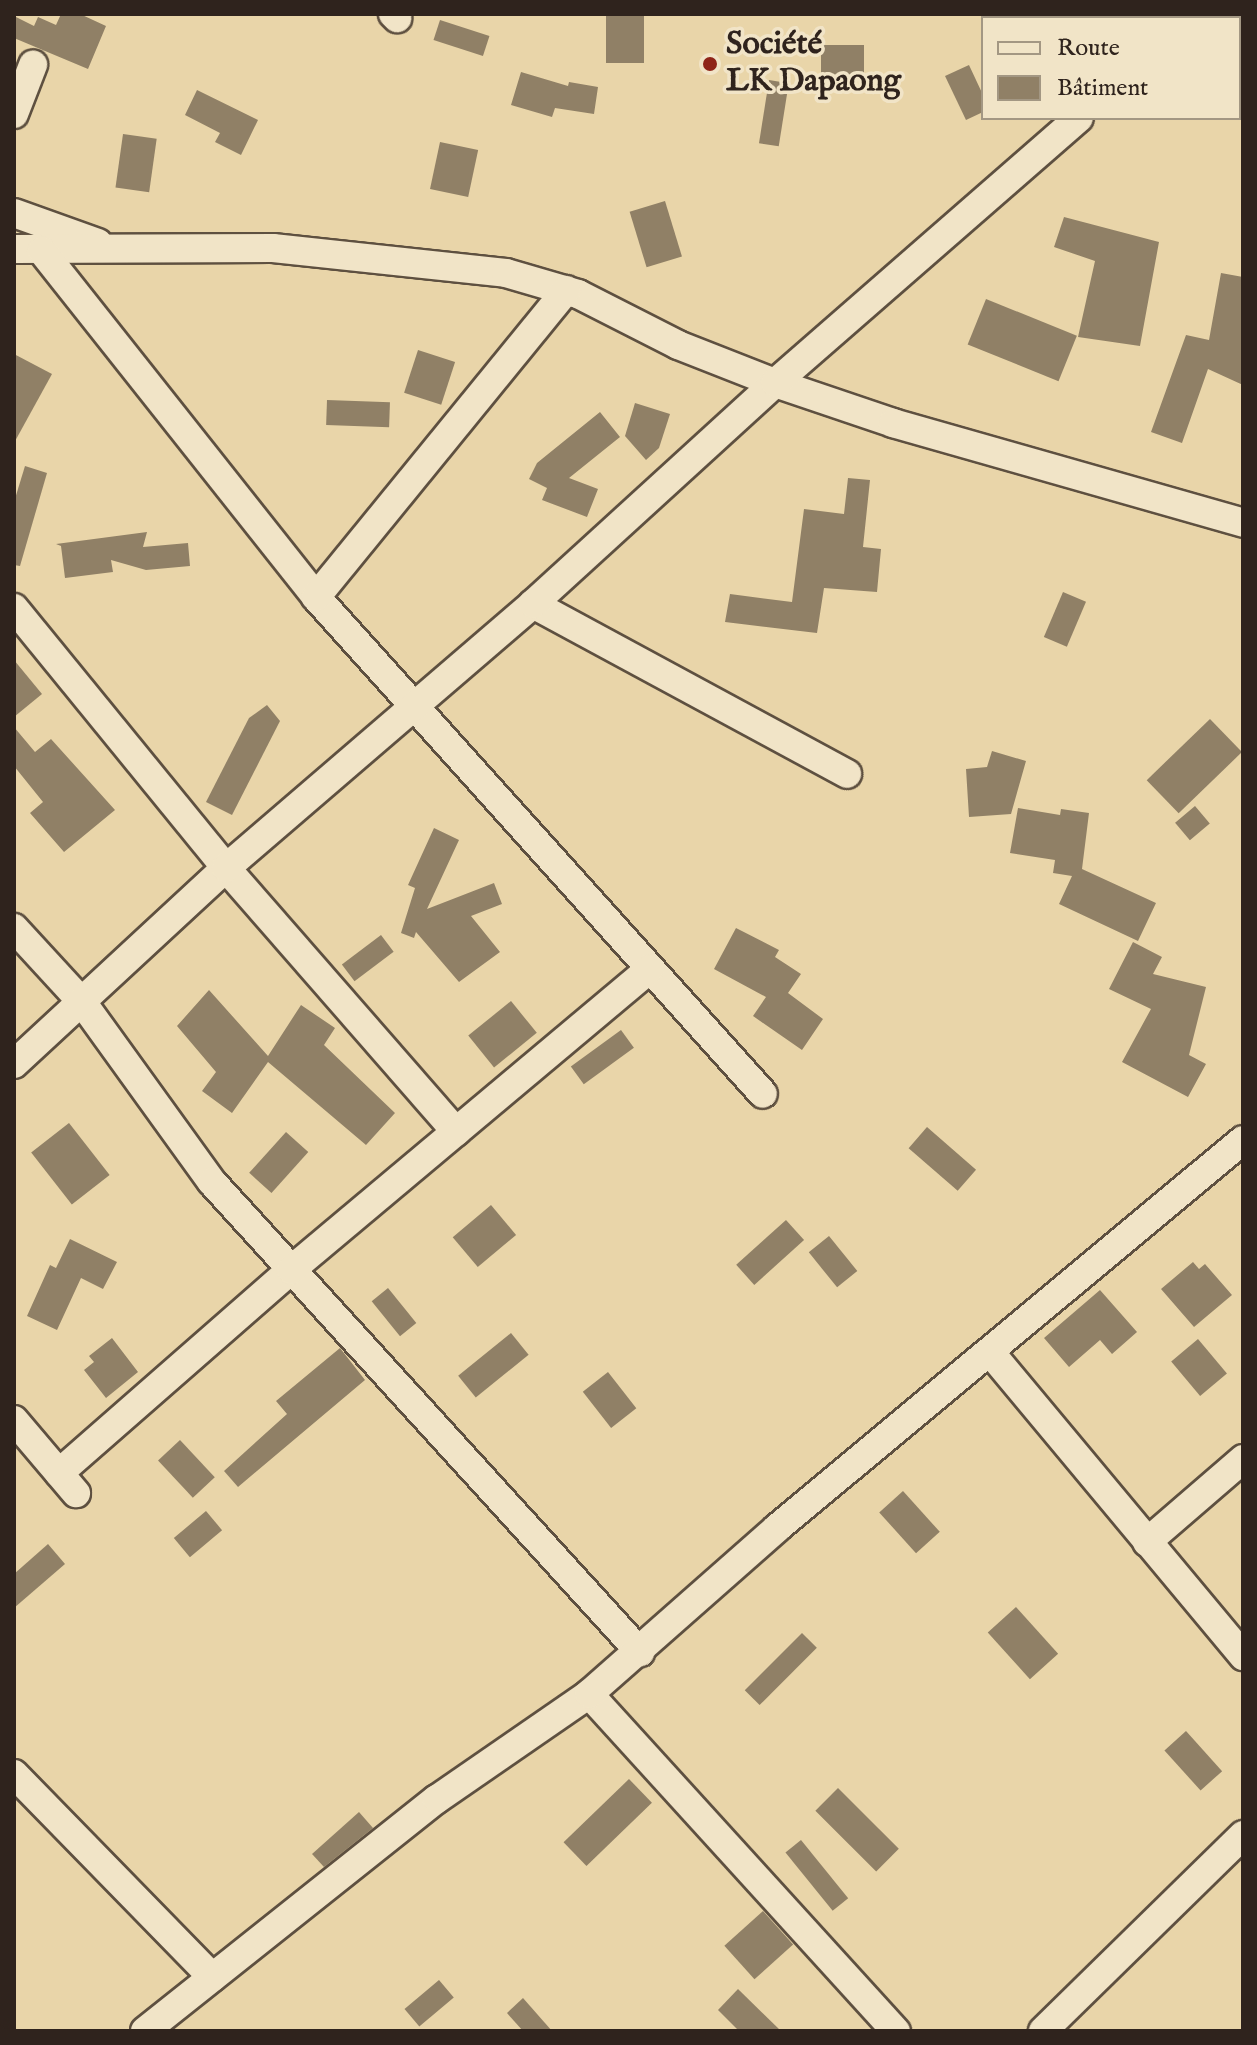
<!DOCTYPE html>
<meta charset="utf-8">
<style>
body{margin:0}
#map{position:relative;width:1257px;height:2045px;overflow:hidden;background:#e9d5a9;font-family:"IM FELL English",serif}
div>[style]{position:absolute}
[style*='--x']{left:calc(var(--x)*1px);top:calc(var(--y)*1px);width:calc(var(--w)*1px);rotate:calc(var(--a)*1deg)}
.building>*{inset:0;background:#908066;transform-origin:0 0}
.roads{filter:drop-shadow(2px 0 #5e5040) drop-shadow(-2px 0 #5e5040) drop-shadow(0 2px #5e5040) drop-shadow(0 -2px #5e5040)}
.street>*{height:28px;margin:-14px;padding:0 14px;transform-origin:14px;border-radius:14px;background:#f1e4c7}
.dots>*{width:22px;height:22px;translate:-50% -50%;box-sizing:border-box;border:4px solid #f1e4c7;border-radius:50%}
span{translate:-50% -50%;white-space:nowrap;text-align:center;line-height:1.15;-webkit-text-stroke:7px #f1e4c7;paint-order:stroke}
.poi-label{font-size:32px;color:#2f231d;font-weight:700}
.left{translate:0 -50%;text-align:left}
.frame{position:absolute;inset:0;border:16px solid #2f231d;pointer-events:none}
.legend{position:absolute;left:981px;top:16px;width:260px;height:104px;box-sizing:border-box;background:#f1e4c7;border:2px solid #a39783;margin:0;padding:10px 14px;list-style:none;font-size:24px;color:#2f231d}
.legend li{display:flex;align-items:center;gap:16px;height:40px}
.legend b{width:40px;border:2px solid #a39783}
</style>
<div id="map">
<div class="building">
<i style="clip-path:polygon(61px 14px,80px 14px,106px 26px,88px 69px,14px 38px,14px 16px,34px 26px,38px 17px,56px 25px)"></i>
<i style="left:606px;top:14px;width:38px;height:49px"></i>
<i style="left:440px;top:20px;width:52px;height:21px;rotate:18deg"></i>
<i style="left:821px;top:45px;width:43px;height:33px"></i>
<i style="clip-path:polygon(969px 65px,983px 95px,983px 112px,966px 120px,945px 76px)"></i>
<i style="clip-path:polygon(521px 72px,568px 86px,569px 82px,598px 87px,594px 114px,555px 108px,552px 117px,511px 105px)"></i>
<i style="left:769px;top:80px;width:20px;height:64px;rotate:9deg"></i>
<i style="clip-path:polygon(197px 90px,258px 120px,241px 155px,215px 142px,220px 133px,185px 115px)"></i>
<i style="left:123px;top:134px;width:34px;height:54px;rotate:8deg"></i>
<i style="left:440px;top:142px;width:39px;height:48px;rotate:12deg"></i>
<i style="left:665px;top:201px;width:58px;height:37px;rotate:73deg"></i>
<i style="clip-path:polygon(1064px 217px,1159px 242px,1140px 346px,1078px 337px,1095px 261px,1054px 247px)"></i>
<i style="clip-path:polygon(1221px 273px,1243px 277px,1243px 385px,1208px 369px,1182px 443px,1151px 432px,1186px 335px,1209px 340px)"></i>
<i style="left:986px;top:299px;width:98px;height:49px;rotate:22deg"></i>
<i style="left:418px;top:350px;width:39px;height:45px;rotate:18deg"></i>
<i style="clip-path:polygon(14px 354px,52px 374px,14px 443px)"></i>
<i style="left:327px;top:400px;width:63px;height:25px;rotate:2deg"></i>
<i style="clip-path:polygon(635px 403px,670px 414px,659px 448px,646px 460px,625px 436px)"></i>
<i style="clip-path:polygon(600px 412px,620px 437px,569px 478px,598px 489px,587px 517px,542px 500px,547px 488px,529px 479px,537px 463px)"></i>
<i style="clip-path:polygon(25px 466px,47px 473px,20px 566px,14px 565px,14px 502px)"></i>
<i style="clip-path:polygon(848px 478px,870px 480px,863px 547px,881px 549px,877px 592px,824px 588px,817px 633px,725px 622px,730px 594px,792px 602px,804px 509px,844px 514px)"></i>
<i style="clip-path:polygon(147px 532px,143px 547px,188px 543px,190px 566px,146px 570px,111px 560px,113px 572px,65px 578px,61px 546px,56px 544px)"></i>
<i style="left:1063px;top:592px;width:25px;height:49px;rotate:23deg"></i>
<i style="clip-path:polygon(14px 660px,42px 694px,14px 717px)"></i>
<i style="clip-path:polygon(267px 705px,280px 721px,232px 815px,206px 802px,249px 718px)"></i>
<i style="left:1210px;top:719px;width:46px;height:88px;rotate:46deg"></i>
<i style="clip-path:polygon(14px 727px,35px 752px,51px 739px,115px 810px,64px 852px,30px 813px,43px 802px,14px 766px)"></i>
<i style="clip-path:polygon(992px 751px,1026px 761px,1011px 814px,969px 817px,966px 769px,987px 767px)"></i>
<i style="left:1195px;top:806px;width:23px;height:26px;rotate:50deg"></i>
<i style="clip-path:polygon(1018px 808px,1060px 815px,1061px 809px,1089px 813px,1082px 869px,1156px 903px,1138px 941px,1059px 904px,1072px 876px,1053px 873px,1055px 860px,1010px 853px)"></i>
<i style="clip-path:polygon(434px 828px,459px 840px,427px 909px,494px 883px,502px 904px,471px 916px,500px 952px,459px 982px,416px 932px,414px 938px,401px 933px,415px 888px,408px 885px)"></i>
<i style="clip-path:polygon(736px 928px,779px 950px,775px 957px,801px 974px,788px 993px,823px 1019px,802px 1050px,753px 1016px,766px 997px,714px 969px)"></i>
<i style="left:381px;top:935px;width:21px;height:49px;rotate:53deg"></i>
<i style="clip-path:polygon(1133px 942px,1162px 957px,1153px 974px,1206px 987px,1189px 1055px,1206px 1064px,1188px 1097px,1122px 1062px,1151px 1009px,1109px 989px)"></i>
<i style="clip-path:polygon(209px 990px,268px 1056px,301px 1005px,335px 1028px,324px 1045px,395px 1113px,366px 1145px,268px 1062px,232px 1113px,202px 1091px,216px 1072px,177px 1026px)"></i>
<i style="left:511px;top:1001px;width:41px;height:55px;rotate:51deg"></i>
<i style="left:621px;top:1030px;width:22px;height:62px;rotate:54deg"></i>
<i style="left:69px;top:1123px;width:66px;height:48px;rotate:52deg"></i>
<i style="left:927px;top:1127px;width:65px;height:28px;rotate:41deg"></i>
<i style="left:286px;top:1132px;width:30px;height:55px;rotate:42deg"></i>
<i style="left:491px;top:1205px;width:39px;height:50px;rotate:50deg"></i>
<i style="left:786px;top:1220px;width:27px;height:67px;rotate:48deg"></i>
<i style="left:829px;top:1236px;width:45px;height:26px;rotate:51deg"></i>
<i style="clip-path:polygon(70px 1239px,117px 1262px,103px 1289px,81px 1278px,57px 1330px,27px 1316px,50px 1265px,56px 1268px)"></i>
<i style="clip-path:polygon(1193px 1262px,1199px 1269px,1205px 1264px,1232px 1295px,1194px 1327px,1161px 1289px)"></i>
<i style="left:388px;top:1288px;width:45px;height:21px;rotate:51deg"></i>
<i style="clip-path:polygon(1100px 1290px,1137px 1332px,1112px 1354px,1100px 1340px,1069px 1367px,1044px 1338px)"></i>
<i style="left:511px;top:1333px;width:28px;height:68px;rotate:51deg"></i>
<i style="clip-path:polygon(112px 1338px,138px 1372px,106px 1398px,84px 1370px,94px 1362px,89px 1356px)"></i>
<i style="left:1198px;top:1339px;width:45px;height:35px;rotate:50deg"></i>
<i style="clip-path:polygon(340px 1348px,365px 1380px,238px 1487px,224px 1471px,287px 1414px,276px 1401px)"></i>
<i style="left:608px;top:1372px;width:46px;height:32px;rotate:52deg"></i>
<i style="left:180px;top:1440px;width:51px;height:30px;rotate:47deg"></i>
<i style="left:903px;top:1491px;width:55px;height:32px;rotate:48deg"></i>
<i style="left:206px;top:1511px;width:25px;height:42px;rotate:50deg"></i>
<i style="clip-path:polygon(48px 1544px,65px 1564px,14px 1608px,14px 1574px)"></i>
<i style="left:1016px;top:1607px;width:63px;height:38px;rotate:48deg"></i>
<i style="left:802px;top:1633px;width:21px;height:81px;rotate:45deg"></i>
<i style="left:1186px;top:1731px;width:54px;height:29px;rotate:48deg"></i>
<i style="left:629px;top:1779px;width:33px;height:91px;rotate:46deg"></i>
<i style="left:838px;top:1788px;width:86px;height:32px;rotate:45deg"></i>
<i style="clip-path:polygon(359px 1812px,373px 1828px,324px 1867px,312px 1854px)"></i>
<i style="left:801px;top:1840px;width:75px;height:20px;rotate:51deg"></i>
<i style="left:763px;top:1911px;width:45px;height:52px;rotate:48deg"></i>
<i style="left:439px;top:1980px;width:23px;height:45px;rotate:50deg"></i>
<i style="clip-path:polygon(738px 1989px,781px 2031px,739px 2031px,718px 2010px)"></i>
<i style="clip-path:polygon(523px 1998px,552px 2031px,523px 2031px,507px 2013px)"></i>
</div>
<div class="roads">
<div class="street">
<i style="--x:393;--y:14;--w:6;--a:45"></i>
<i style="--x:1200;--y:18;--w:6;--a:-39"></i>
<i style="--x:14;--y:114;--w:53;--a:-68.8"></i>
<i style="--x:14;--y:213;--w:89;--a:19.7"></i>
<i style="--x:14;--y:249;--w:259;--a:-0.2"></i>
<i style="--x:273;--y:248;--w:234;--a:6.1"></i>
<i style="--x:506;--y:273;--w:75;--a:16.3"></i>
<i style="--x:578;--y:294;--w:112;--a:27"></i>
<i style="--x:678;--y:345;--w:104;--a:21.4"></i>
<i style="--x:775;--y:383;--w:125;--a:18.7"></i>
<i style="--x:893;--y:423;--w:364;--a:15.9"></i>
<i style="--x:42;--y:251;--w:441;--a:51.6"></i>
<i style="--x:316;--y:597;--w:668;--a:48.03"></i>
<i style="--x:316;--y:597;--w:396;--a:-50.8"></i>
<i style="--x:533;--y:604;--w:357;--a:28.4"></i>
<i style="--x:14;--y:608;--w:335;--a:50.8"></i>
<i style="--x:226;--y:868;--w:350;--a:48.9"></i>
<i style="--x:14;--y:928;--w:100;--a:47.4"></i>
<i style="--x:82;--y:1002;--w:222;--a:54.2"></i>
<i style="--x:212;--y:1182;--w:636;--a:47.68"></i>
<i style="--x:14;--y:1064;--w:289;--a:-42.8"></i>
<i style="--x:226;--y:868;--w:405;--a:-40.7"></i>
<i style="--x:533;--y:604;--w:328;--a:-42.4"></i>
<i style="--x:775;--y:383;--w:403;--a:-41.1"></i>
<i style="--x:990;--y:1352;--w:396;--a:50.2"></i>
<i style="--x:14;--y:1420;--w:96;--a:49.7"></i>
<i style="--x:59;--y:1473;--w:308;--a:-41.2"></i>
<i style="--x:291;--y:1270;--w:468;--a:-40"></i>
<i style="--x:1147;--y:1542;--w:127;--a:-40.8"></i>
<i style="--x:589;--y:1694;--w:456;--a:47.7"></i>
<i style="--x:14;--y:1774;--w:284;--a:45.7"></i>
<i style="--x:145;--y:2031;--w:373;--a:-38.5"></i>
<i style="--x:437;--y:1799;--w:185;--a:-34.6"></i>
<i style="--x:589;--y:1694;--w:251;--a:-41.4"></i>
<i style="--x:777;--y:1528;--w:606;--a:-39.78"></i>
<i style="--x:1043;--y:2031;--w:280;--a:-44.4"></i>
</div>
</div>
<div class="dots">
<i style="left:710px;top:64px;background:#8f2418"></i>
</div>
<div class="poi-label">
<span class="left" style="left:726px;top:64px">Société<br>LK Dapaong</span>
</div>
<div class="frame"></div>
<ul class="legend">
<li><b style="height:10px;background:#f1e4c7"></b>Route</li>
<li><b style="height:22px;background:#908066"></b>Bâtiment</li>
</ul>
</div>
